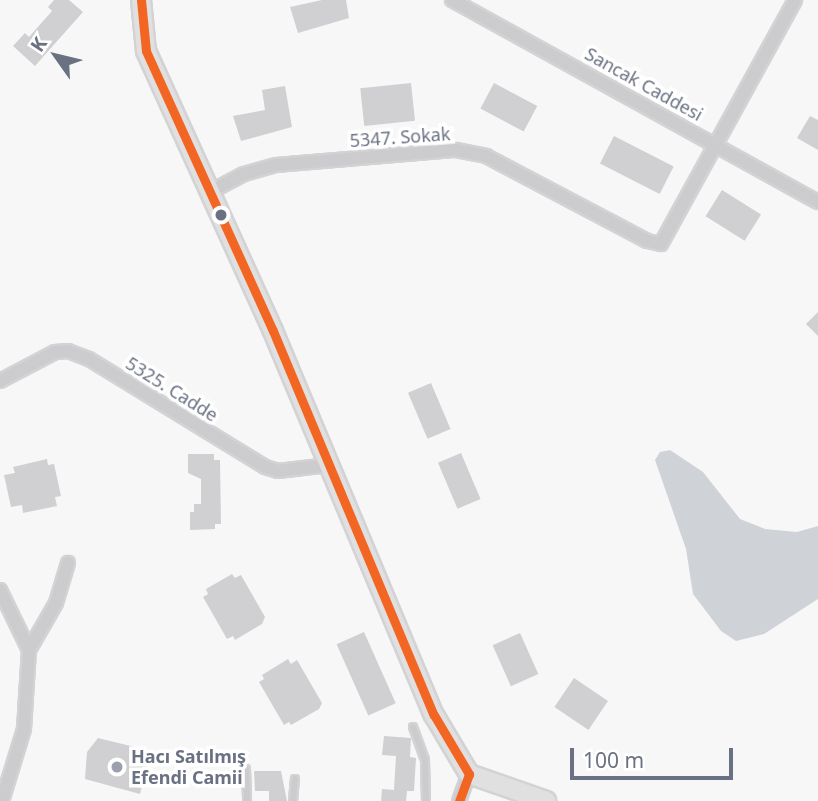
<!DOCTYPE html>
<meta charset="utf-8">
<style>
body{margin:0}
#map{position:relative;width:818px;height:801px;overflow:hidden;background:#f7f7f7;font-family:"Noto Sans",sans-serif}
div>[style]{position:absolute}
[style*='--x']{left:calc(var(--x)*1px);top:calc(var(--y)*1px);width:calc(var(--w)*1px);rotate:calc(var(--a)*1deg)}
.water>*{inset:0;background:#cfd3d8}
.building>*{inset:0;background:#d0d0d2;transform-origin:0 0}
.roads{filter:drop-shadow(2px 0 #d3d3d5) drop-shadow(-2px 0 #d3d3d5) drop-shadow(0 2px #d3d3d5) drop-shadow(0 -2px #d3d3d5)}
.lane>*{height:6px;margin:-3px;padding:0 3px;transform-origin:3px;border-radius:3px;background:#ccccce}
.street>*{height:12px;margin:-6px;padding:0 6px;transform-origin:6px;border-radius:6px;background:#ccccce}
.secondary>*{height:18px;margin:-9px;padding:0 9px;transform-origin:9px;border-radius:9px;background:#e0e0e1}
.bus-1>*{height:9px;margin:-4.5px;padding:0 4.5px;transform-origin:4.5px;border-radius:4.5px;background:#f26522}
.dots>*{width:19px;height:19px;translate:-50% -50%;box-sizing:border-box;border:4px solid #fff;border-radius:50%}
span{translate:-50% -50%;white-space:nowrap;text-align:center;line-height:1.15;-webkit-text-stroke:7px #fff;paint-order:stroke}
.street-label{font-size:18px;color:#6a7183}
.poi-label{font-size:18px;color:#6a7183;font-weight:700}
.left{translate:0 -50%;text-align:left}
.north{position:absolute;left:21px;top:21px;width:70px;height:70px;-webkit-text-stroke:5px #fff;paint-order:stroke;rotate:304deg;font-size:19px;font-weight:700;line-height:28px;text-align:center;color:#6a7183}
.north::after{content:'';display:block;margin:auto;width:24px;height:32px;background:#6a7183;clip-path:polygon(50% 0,100% 100%,50% 72%,0 100%)}
.scale{position:absolute;left:570px;top:748px;width:163px;height:32px;box-sizing:border-box;border:4px solid #6a7183;border-top:0;padding-left:9px;font-size:21px;line-height:24px;white-space:nowrap;color:#6a7183;-webkit-text-stroke:5px #fff;paint-order:stroke}
</style>
<div id="map">
<div class="water">
<i style="clip-path:polygon(670px 450px,703px 472px,740px 519px,765px 529px,797px 532px,818px 526px,818px 599px,764px 634px,736px 641px,721px 631px,693px 594px,686px 549px,655px 460px,660px 452px)"></i>
</div>
<div class="building">
<i style="clip-path:polygon(54px 0,69px 0,83px 12px,35px 66px,13px 46px,25px 33px,29px 37px,52px 11px,48px 7px)"></i>
<i style="clip-path:polygon(322px 0,346px 0,349px 18px,298px 33px,290px 7px)"></i>
<i style="left:411px;top:83px;width:38px;height:51px;rotate:84deg"></i>
<i style="left:494px;top:83px;width:49px;height:29px;rotate:28deg"></i>
<i style="clip-path:polygon(285px 86px,292px 127px,241px 141px,233px 116px,265px 110px,262px 90px)"></i>
<i style="clip-path:polygon(810px 116px,818px 120px,818px 150px,797px 138px)"></i>
<i style="left:614px;top:136px;width:67px;height:31px;rotate:27deg"></i>
<i style="left:722px;top:190px;width:46px;height:31px;rotate:32deg"></i>
<i style="clip-path:polygon(818px 312px,818px 336px,806px 324px)"></i>
<i style="left:431px;top:383px;width:50px;height:25px;rotate:67deg"></i>
<i style="left:461px;top:453px;width:50px;height:25px;rotate:67deg"></i>
<i style="clip-path:polygon(188px 454px,214px 454px,214px 460px,220px 460px,221px 524px,215px 524px,215px 529px,190px 530px,190px 512px,194px 512px,194px 504px,201px 504px,201px 479px,188px 473px)"></i>
<i style="clip-path:polygon(47px 459px,48px 465px,54px 464px,61px 496px,55px 497px,57px 506px,23px 513px,22px 505px,11px 507px,4px 475px,15px 473px,13px 467px)"></i>
<i style="clip-path:polygon(232px 574px,235px 578px,241px 575px,265px 617px,262px 624px,235px 640px,233px 636px,227px 639px,203px 597px,208px 594px,206px 589px)"></i>
<i style="left:364px;top:632px;width:78px;height:30px;rotate:66deg"></i>
<i style="left:520px;top:633px;width:45px;height:30px;rotate:66deg"></i>
<i style="clip-path:polygon(288px 659px,291px 664px,297px 660px,322px 703px,319px 709px,291px 725px,289px 722px,284px 725px,259px 682px,264px 679px,262px 675px)"></i>
<i style="left:574px;top:678px;width:41px;height:35px;rotate:34deg"></i>
<i style="clip-path:polygon(384px 736px,411px 738px,410px 757px,416px 758px,414px 791px,407px 791px,406px 801px,381px 801px,382px 789px,394px 790px,396px 756px,382px 755px)"></i>
<i style="clip-path:polygon(98px 738px,151px 751px,140px 794px,85px 779px,87px 752px)"></i>
<i style="clip-path:polygon(254px 771px,281px 771px,287px 801px,269px 801px,269px 791px,255px 791px)"></i>
</div>
<div class="roads">
<div class="lane">
<i style="--x:413;--y:727;--w:35;--a:70"></i>
<i style="--x:425;--y:760;--w:41;--a:88.6"></i>
<i style="--x:246;--y:769;--w:32;--a:88"></i>
<i style="--x:293;--y:801;--w:22;--a:-85"></i>
</div>
<div class="street">
<i style="--x:452;--y:0;--w:418;--a:28.9"></i>
<i style="--x:210;--y:192;--w:38;--a:-28"></i>
<i style="--x:244;--y:174;--w:33;--a:-16"></i>
<i style="--x:276;--y:165;--w:181;--a:-4.8"></i>
<i style="--x:456;--y:150;--w:31;--a:11"></i>
<i style="--x:486;--y:156;--w:182;--a:27.8"></i>
<i style="--x:647;--y:241;--w:14;--a:12"></i>
<i style="--x:661;--y:244;--w:278;--a:-61.2"></i>
<i style="--x:0;--y:381;--w:62;--a:-27.8"></i>
<i style="--x:55;--y:352;--w:13;--a:-4"></i>
<i style="--x:68;--y:351;--w:22;--a:21"></i>
<i style="--x:89;--y:359;--w:206;--a:31.5"></i>
<i style="--x:265;--y:467;--w:14;--a:17"></i>
<i style="--x:278;--y:471;--w:51;--a:-6.7"></i>
<i style="--x:0;--y:590;--w:67;--a:64.2"></i>
<i style="--x:2;--y:801;--w:75;--a:-73"></i>
<i style="--x:24;--y:729;--w:79;--a:-86.4"></i>
<i style="--x:29;--y:650;--w:54;--a:-60.1"></i>
<i style="--x:56;--y:603;--w:42;--a:-73.3"></i>
<i style="--x:459;--y:801;--w:29;--a:-70"></i>
</div>
<div class="secondary">
<i style="--x:141;--y:0;--w:51;--a:84.4"></i>
<i style="--x:146;--y:51;--w:307;--a:65.6"></i>
<i style="--x:273;--y:331;--w:416;--a:67.3"></i>
<i style="--x:434;--y:715;--w:69;--a:59.3"></i>
<i style="--x:469;--y:774;--w:82;--a:19.3"></i>
</div>
</div>
<div class="bus-1">
<i style="--x:141;--y:0;--w:51;--a:84.4"></i>
<i style="--x:146;--y:51;--w:307;--a:65.6"></i>
<i style="--x:273;--y:331;--w:416;--a:67.3"></i>
<i style="--x:434;--y:715;--w:69;--a:59.3"></i>
<i style="--x:469;--y:774;--w:29;--a:110"></i>
</div>
<div class="dots">
<i style="left:221px;top:215px;background:#6a7183"></i>
<i style="left:117px;top:767px;background:#9ba0ac"></i>
</div>
<div class="street-label">
<span style="left:644px;top:84px;rotate:29deg">Sancak Caddesi</span>
<span style="left:400px;top:137px;rotate:-4deg">5347. Sokak</span>
<span style="left:172px;top:389px;rotate:32deg">5325. Cadde</span>
</div>
<div class="poi-label">
<span class="left" style="left:131px;top:767px">Hacı Satılmış<br>Efendi Camii</span>
</div>
<div class="north">K</div>
<div class="scale">100 m</div>
</div>
